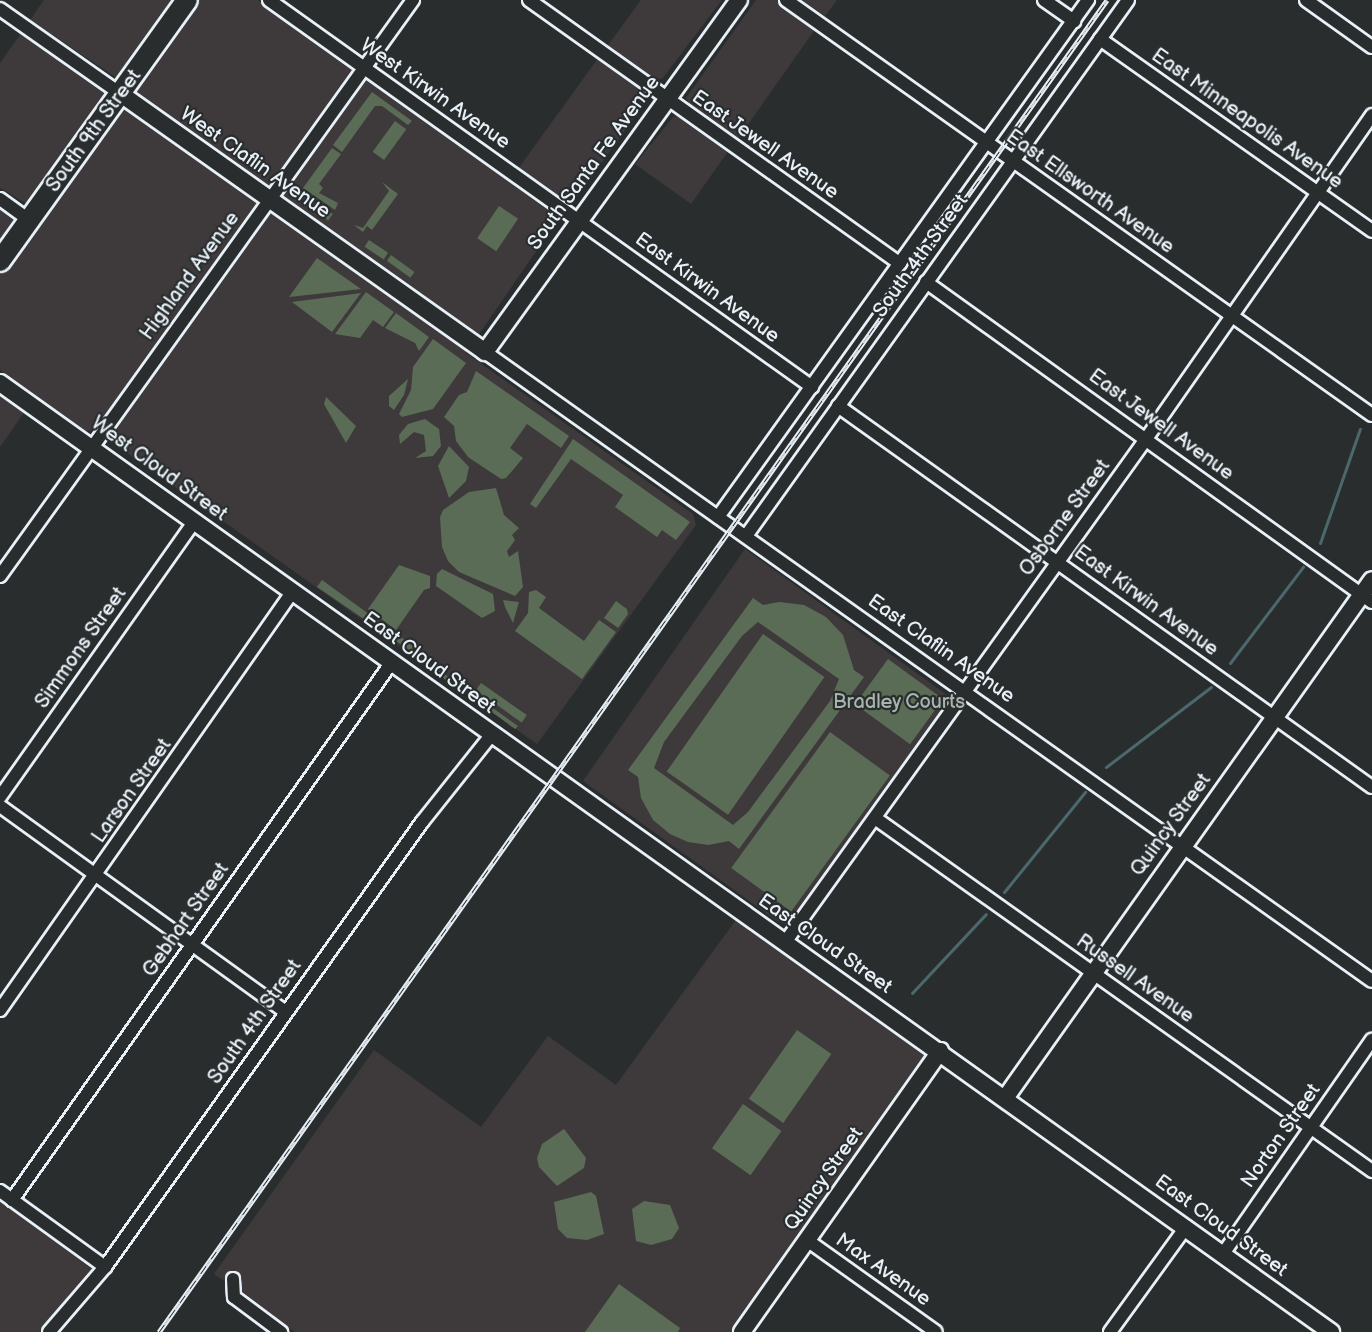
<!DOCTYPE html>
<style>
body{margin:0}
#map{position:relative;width:1372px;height:1332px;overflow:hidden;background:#2a2d2e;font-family:"Balsamiq Sans",sans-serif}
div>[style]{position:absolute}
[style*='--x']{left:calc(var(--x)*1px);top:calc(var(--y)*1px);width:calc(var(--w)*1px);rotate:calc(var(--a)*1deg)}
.built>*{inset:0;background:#3e3a3b}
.green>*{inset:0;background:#5a6c56;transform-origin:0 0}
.stream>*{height:3px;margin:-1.5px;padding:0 1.5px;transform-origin:1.5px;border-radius:1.5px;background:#4b696d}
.roads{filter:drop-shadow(2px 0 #e8f1f8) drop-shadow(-2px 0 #e8f1f8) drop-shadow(0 2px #e8f1f8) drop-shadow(0 -2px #e8f1f8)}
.street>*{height:12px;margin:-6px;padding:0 6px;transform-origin:6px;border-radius:6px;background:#2a2d2e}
.secondary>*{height:16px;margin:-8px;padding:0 8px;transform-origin:8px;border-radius:8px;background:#2a2d2e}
.primary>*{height:20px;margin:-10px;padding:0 10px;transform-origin:10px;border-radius:10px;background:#2a2d2e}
.rail>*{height:5px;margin-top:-2.5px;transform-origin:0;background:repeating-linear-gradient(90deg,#2a2d2e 0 9px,#e8f1f8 0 18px);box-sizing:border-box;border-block:2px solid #e8f1f8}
span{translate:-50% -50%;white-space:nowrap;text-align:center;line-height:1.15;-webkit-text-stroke:4.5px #2a2d2e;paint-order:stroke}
.street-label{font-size:20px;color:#e8f1f8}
.park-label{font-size:20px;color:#a8b5af}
</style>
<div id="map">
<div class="built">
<i style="clip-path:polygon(44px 0,179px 0,120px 80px,30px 20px)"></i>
<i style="clip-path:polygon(197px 0,258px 0,559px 218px,466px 353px,693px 514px,696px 525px,537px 744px,95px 430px,84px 431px,0 370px,0 274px)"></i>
<i style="clip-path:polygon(641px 0,722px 0,662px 79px,646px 77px,606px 48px)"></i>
<i style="clip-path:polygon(756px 0,778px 0,816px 28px,737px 140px,693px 109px,686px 98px)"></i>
<i style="clip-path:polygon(802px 0,837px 0,825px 16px)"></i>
<i style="clip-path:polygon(22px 32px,107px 94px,29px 205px,0 188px,0 63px)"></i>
<i style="clip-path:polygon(599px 57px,641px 87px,646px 101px,576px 199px,568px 203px,518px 169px)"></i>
<i style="clip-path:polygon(674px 116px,687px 120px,729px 150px,691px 204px,635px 164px)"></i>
<i style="clip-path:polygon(0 203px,18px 217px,19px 223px,0 248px)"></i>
<i style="clip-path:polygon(0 393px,25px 411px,0 447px)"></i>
<i style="clip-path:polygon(745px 549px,951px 698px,787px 925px,777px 921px,583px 781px)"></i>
<i style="clip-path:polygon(738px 917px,929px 1054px,734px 1332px,295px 1332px,214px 1274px,374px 1050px,481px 1127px,548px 1036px,616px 1085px)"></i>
<i style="clip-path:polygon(0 1201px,92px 1269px,41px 1332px,0 1332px)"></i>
</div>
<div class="green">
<i style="clip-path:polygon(372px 92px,412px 121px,408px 125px,382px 106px,375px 106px,342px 152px,333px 145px)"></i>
<i style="left:395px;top:121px;width:14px;height:38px;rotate:36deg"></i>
<i style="clip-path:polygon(332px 148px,341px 154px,319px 184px,323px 188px,319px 193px,338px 203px,335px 210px,303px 188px)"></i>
<i style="clip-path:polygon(382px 182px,398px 194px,372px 230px,367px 226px,363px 232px,354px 225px,363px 228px,389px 191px)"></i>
<i style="left:300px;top:191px;width:40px;height:8px;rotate:35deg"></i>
<i style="left:499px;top:206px;width:23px;height:39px;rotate:34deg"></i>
<i style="left:369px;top:240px;width:23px;height:8px;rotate:34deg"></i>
<i style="left:391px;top:255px;width:29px;height:7px;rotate:36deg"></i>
<i style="clip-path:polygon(317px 258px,361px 289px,289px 297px)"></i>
<i style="clip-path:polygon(366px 292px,394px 312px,383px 327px,373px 320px,360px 338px,335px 334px)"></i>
<i style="clip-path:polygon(361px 293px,332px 332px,292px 302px)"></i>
<i style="clip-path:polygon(396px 313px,429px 337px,419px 351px,415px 343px,385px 328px)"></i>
<i style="clip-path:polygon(433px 339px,466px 363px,433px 409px,402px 417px,399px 414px,411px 390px,413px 367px)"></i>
<i style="clip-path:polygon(476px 371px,569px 436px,561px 448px,527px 424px,510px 448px,523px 458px,506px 478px,501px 479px,468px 457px,456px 441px,454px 426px,444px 417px,459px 395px,467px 392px)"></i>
<i style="clip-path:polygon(408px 379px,404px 395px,394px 410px,389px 406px,389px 396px)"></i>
<i style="clip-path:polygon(326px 397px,356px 426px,346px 443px,324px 404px)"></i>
<i style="clip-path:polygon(425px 419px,439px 429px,441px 446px,433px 456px,415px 458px,426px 451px,424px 435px,414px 432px,400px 444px,399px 435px,408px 424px)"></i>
<i style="clip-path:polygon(573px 439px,690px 522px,676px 540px,662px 530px,657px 537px,615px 507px,623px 495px,571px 459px,536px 508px,530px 504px)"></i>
<i style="clip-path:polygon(449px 446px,469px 467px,466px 481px,449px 498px,438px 466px)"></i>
<i style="clip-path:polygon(496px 488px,504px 515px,519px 528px,512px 535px,515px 540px,507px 551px,509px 557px,518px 551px,523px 587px,515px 596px,459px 572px,448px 561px,442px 547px,440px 517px,443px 510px,469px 492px)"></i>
<i style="clip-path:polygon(399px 565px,430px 576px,430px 588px,424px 590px,396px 630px,368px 609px)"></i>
<i style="clip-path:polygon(442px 569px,493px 594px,495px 611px,482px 618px,436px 586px,437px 574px)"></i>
<i style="clip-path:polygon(322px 580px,424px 654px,421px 658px,317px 587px)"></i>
<i style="clip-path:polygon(536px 590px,546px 597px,539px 608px,584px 641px,599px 620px,616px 632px,582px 679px,515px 631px,528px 613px,529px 592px)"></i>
<i style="clip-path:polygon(evenodd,753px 598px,763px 605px,779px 602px,804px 605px,826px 617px,843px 635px,854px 670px,864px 677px,739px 849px,729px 841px,708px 845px,688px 842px,670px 834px,653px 820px,641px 798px,638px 777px,628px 770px,753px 598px,758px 622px,839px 679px,830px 701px,748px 812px,733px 825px,654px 768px,664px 742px,742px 636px,758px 622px)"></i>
<i style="clip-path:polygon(503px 600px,519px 602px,513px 623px,505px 607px)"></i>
<i style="clip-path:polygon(616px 601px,627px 609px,628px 614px,618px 628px,604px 618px)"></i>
<i style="left:763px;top:634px;width:75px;height:168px;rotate:35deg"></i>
<i style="left:888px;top:659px;width:68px;height:56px;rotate:36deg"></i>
<i style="left:430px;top:664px;width:47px;height:4px;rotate:35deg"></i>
<i style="left:481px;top:683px;width:56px;height:9px;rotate:35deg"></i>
<i style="clip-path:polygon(473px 694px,518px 726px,515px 729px,471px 697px)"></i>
<i style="left:830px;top:732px;width:74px;height:168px;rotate:36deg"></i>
<i style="left:797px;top:1030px;width:42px;height:84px;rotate:35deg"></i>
<i style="left:743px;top:1104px;width:47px;height:54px;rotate:35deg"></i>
<i style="clip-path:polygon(564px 1129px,586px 1158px,584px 1168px,557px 1186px,539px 1167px,537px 1158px,542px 1144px)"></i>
<i style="clip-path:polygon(591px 1192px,596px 1196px,604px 1234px,587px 1240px,567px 1238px,558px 1229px,554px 1202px)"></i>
<i style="clip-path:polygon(644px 1201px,670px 1205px,679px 1228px,672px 1239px,651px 1245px,636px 1241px,632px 1209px)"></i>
<i style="clip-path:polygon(619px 1284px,680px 1328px,678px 1332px,585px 1332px)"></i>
</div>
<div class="stream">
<i style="--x:1320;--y:543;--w:121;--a:-70.7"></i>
<i style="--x:1230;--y:663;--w:121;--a:-52.8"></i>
<i style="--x:1106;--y:767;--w:132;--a:-37.3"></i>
<i style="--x:1004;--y:892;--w:129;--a:-51"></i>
<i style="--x:912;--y:993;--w:108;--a:-46.9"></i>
</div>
<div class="roads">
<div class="street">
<i style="--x:269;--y:0;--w:667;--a:35.48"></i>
<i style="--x:529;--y:0;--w:455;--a:35.4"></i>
<i style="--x:786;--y:0;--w:718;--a:35.31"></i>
<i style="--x:1044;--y:0;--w:37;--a:35"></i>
<i style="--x:1306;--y:0;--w:81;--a:35.5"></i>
<i style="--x:0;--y:9;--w:148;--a:35.1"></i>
<i style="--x:1100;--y:39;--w:333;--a:35.2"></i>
<i style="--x:0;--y:199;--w:36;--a:36"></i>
<i style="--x:926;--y:282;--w:549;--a:35.66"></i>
<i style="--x:485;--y:352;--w:1087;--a:35.34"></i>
<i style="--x:838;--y:406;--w:656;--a:35.51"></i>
<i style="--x:718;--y:517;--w:636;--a:-54.41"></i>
<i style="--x:746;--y:536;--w:658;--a:-54.52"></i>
<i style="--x:0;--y:576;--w:709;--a:-54.36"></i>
<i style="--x:0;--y:797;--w:338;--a:-54.8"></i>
<i style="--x:0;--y:806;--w:352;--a:35.8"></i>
<i style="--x:875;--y:818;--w:610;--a:35.38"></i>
<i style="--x:786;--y:941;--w:618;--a:-54.35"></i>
<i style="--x:1146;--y:439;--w:395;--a:-55.1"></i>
<i style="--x:0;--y:1010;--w:511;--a:-55.04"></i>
<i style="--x:0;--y:1191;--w:130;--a:35.9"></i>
<i style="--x:12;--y:1200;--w:659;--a:-54.77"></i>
<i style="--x:807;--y:1240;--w:158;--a:35.5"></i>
<i style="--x:1223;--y:1254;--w:261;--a:-55.2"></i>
<i style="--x:233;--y:1279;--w:18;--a:87"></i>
<i style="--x:234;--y:1297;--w:59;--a:36.7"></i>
<i style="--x:49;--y:1332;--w:86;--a:-49.3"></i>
<i style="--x:105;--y:1267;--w:546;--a:-54.54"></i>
<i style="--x:422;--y:822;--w:112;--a:-51.5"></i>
<i style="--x:1110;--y:1332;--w:130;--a:-54.1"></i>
</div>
<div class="secondary">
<i style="--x:121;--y:94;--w:446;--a:35.3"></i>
<i style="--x:485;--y:352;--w:434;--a:-54.2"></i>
<i style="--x:0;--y:383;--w:1635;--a:35.49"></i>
<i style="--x:1006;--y:1097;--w:633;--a:-54.7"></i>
<i style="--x:742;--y:1332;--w:344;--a:-54.8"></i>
</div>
<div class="primary">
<i style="--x:0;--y:261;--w:321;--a:-54.4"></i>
</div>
</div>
<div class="rail">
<i style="--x:159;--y:1332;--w:1635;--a:-54.56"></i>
</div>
<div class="street-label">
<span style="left:435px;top:94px;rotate:35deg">West Kirwin Avenue</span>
<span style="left:1247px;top:119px;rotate:35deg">East Minneapolis Avenue</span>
<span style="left:94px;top:131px;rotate:-54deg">South 9th Street</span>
<span style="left:765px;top:145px;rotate:35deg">East Jewell Avenue</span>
<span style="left:255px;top:163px;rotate:35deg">West Claflin Avenue</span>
<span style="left:594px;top:163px;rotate:-54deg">South Santa Fe Avenue</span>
<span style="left:1090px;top:192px;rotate:35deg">East Ellsworth Avenue</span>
<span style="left:921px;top:256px;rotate:-54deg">South 4th Street</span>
<span style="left:190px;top:276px;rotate:-54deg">Highland Avenue</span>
<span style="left:707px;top:288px;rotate:36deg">East Kirwin Avenue</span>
<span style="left:1161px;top:425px;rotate:36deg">East Jewell Avenue</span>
<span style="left:159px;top:469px;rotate:36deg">West Cloud Street</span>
<span style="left:1065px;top:518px;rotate:-54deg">Osborne Street</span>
<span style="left:1146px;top:601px;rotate:36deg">East Kirwin Avenue</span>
<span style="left:81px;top:648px;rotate:-55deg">Simmons Street</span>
<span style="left:941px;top:649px;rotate:35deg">East Claflin Avenue</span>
<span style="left:429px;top:663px;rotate:36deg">East Cloud Street</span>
<span style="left:132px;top:791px;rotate:-55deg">Larson Street</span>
<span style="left:1171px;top:825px;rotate:-54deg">Quincy Street</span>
<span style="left:186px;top:920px;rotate:-55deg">Gebhart Street</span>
<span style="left:825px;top:944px;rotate:35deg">East Cloud Street</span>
<span style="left:1135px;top:979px;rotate:35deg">Russell Avenue</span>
<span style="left:255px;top:1022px;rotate:-55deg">South 4th Street</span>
<span style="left:1281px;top:1136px;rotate:-55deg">Norton Street</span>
<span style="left:824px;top:1179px;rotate:-55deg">Quincy Street</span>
<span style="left:1221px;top:1226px;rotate:36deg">East Cloud Street</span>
<span style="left:883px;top:1270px;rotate:35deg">Max Avenue</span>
</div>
<div class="park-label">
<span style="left:899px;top:702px">Bradley Courts</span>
</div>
</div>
